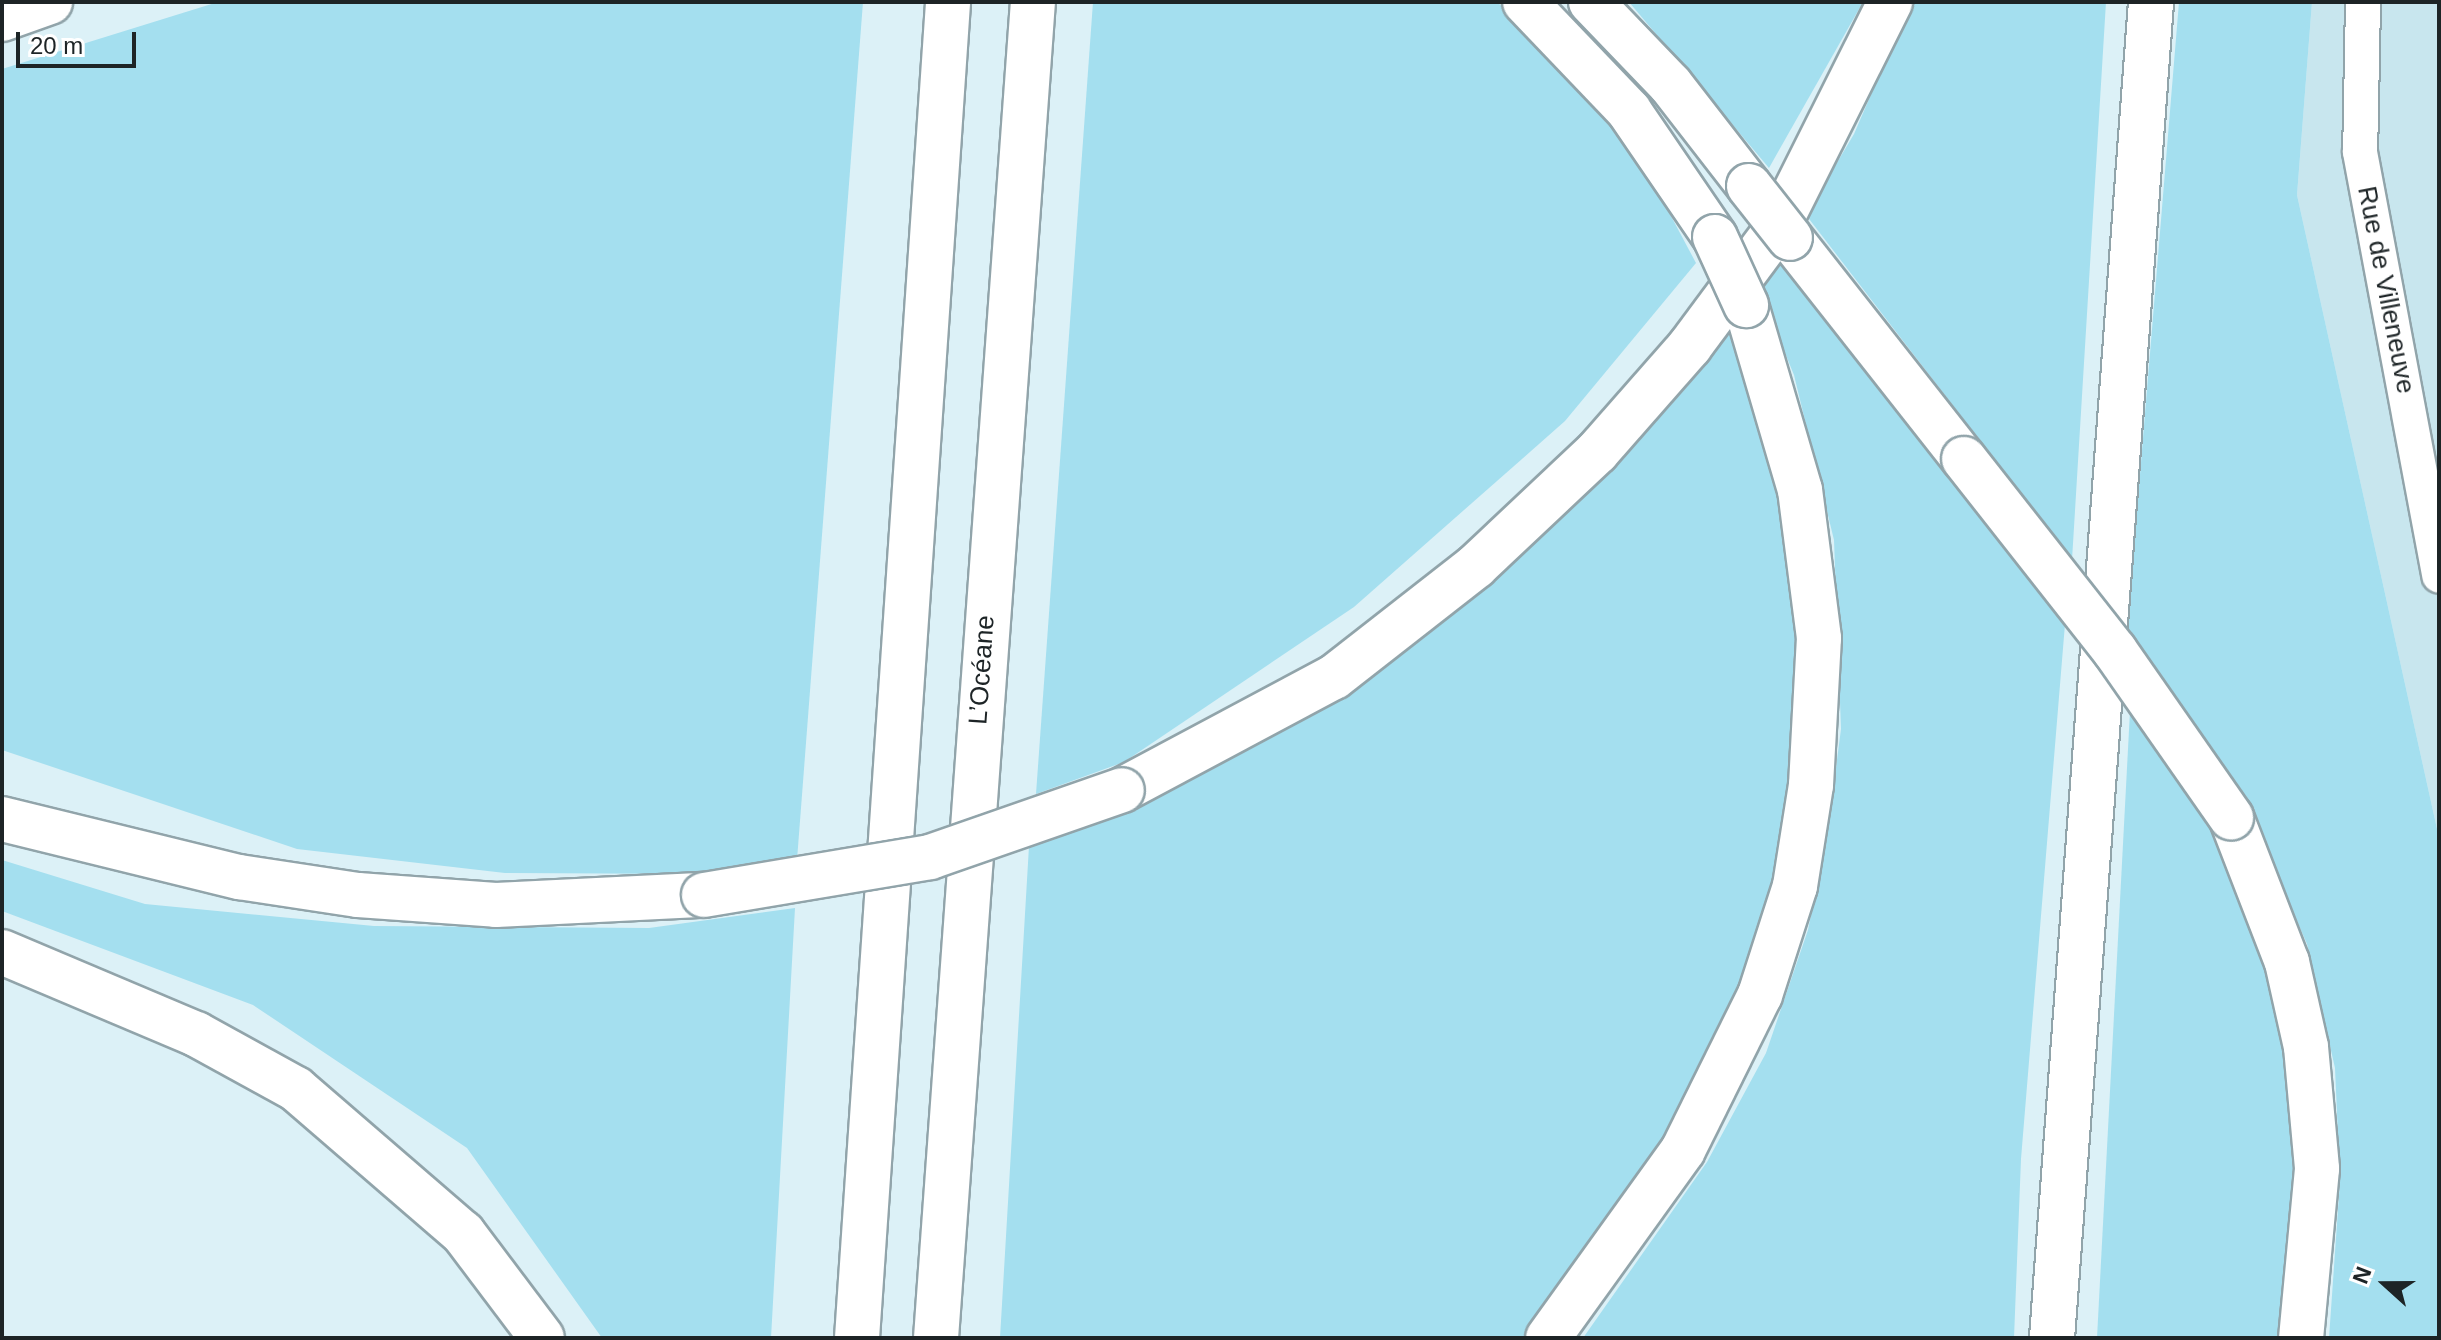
<!DOCTYPE html>
<meta charset="utf-8">
<style>
body{margin:0}
#map{position:relative;width:2441px;height:1340px;overflow:hidden;background:#dcf1f7;font-family:Arial,sans-serif}
div>[style]{position:absolute}
[style*='--x']{left:calc(var(--x)*1px);top:calc(var(--y)*1px);width:calc(var(--w)*1px);rotate:calc(var(--a)*1deg)}
.built>*{inset:0;background:#c8e6ee}
.green>*{inset:0;background:#a4dfef}
.roads{filter:drop-shadow(2px 0 #91a4aa) drop-shadow(-2px 0 #91a4aa) drop-shadow(0 2px #91a4aa) drop-shadow(0 -2px #91a4aa)}
.minor>*{height:34px;margin:-17px;padding:0 17px;transform-origin:17px;border-radius:17px;background:#fff}
.motorway>*{height:44px;margin:-22px;padding:0 22px;transform-origin:22px;border-radius:22px;background:#fff}
.bridges{filter:drop-shadow(2px 0 #91a4aa) drop-shadow(-2px 0 #91a4aa) drop-shadow(0 2px #91a4aa) drop-shadow(0 -2px #91a4aa)}
.motorway-bridge>*{height:44px;margin:-22px;padding:0 22px;transform-origin:22px;border-radius:22px;background:#fff}
span{translate:-50% -50%;white-space:nowrap;text-align:center;line-height:1.15;-webkit-text-stroke:8px #fff;paint-order:stroke}
.street-label{font-size:26px;color:#1d2426}
.frame{position:absolute;inset:0;border:4px solid #1d2426;pointer-events:none}
.north{position:absolute;left:2345px;top:1244px;width:80px;height:80px;-webkit-text-stroke:6px #fff;paint-order:stroke;rotate:291deg;font-size:22px;font-weight:700;line-height:32px;text-align:center;color:#1d2426}
.north::after{content:'';display:block;margin:auto;width:28px;height:36px;background:#1d2426;clip-path:polygon(50% 0,100% 100%,50% 72%,0 100%)}
.scale{position:absolute;left:16px;top:32px;width:120px;height:36px;box-sizing:border-box;border:4px solid #1d2426;border-top:0;padding-left:10px;font-size:24px;line-height:28px;white-space:nowrap;color:#1d2426;-webkit-text-stroke:6px #fff;paint-order:stroke}
</style>
<div id="map">
<div class="built">
<i style="clip-path:polygon(2312px 2px,2439px 2px,2439px 838px,2297px 195px)"></i>
</div>
<div class="green">
<i style="clip-path:polygon(218px 2px,863px 2px,797px 860px,705px 874px,505px 873px,297px 849px,2px 750px,2px 69px)"></i>
<i style="clip-path:polygon(1093px 2px,1497px 2px,1547px 46px,1640px 158px,1696px 263px,1565px 421px,1354px 607px,1124px 762px,1036px 794px)"></i>
<i style="clip-path:polygon(1629px 2px,1863px 2px,1769px 168px)"></i>
<i style="clip-path:polygon(1911px 2px,2106px 2px,2072px 560px,1806px 215px,1854px 134px)"></i>
<i style="clip-path:polygon(2179px 2px,2312px 2px,2297px 195px,2439px 838px,2439px 1338px,2329px 1338px,2340px 1181px,2335px 1068px,2307px 944px,2243px 797px,2127px 632px)"></i>
<i style="clip-path:polygon(1779px 256px,2065px 624px,2021px 1159px,2014px 1338px,1583px 1338px,1707px 1162px,1766px 1053px,1808px 930px,1829px 822px,1841px 729px,1834px 540px,1794px 375px,1758px 287px)"></i>
<i style="clip-path:polygon(1729px 332px,1764px 424px,1783px 507px,1800px 653px,1797px 736px,1773px 898px,1743px 995px,1692px 1102px,1530px 1338px,1000px 1338px,1029px 846px,1180px 784px,1380px 667px,1475px 596px,1576px 504px)"></i>
<i style="clip-path:polygon(2130px 711px,2218px 840px,2257px 924px,2300px 1111px,2283px 1338px,2097px 1338px)"></i>
<i style="clip-path:polygon(2px 860px,145px 904px,374px 926px,649px 928px,795px 908px,771px 1338px,602px 1338px,467px 1148px,253px 1005px,2px 911px)"></i>
</div>
<div class="roads">
<div class="minor">
<i style="--x:2363;--y:2;--w:150;--a:91.1"></i>
<i style="--x:2360;--y:152;--w:431;--a:79.4"></i>
</div>
<div class="motorway">
<i style="--x:1525;--y:2;--w:151;--a:46.3"></i>
<i style="--x:1629;--y:111;--w:153;--a:55.7"></i>
<i style="--x:1591;--y:2;--w:114;--a:46.1"></i>
<i style="--x:1670;--y:84;--w:129;--a:52.2"></i>
<i style="--x:2;--y:19;--w:51;--a:-19.5"></i>
<i style="--x:1790;--y:238;--w:281;--a:51.8"></i>
<i style="--x:1122;--y:790;--w:240;--a:-28.1"></i>
<i style="--x:1334;--y:677;--w:180;--a:-38"></i>
<i style="--x:1476;--y:566;--w:166;--a:-43.3"></i>
<i style="--x:1597;--y:452;--w:141;--a:-48.7"></i>
<i style="--x:1690;--y:346;--w:144;--a:-53.4"></i>
<i style="--x:1776;--y:230;--w:255;--a:-63.4"></i>
<i style="--x:2231;--y:817;--w:155;--a:68.9"></i>
<i style="--x:2287;--y:962;--w:87;--a:77.4"></i>
<i style="--x:2306;--y:1047;--w:122;--a:84.8"></i>
<i style="--x:2317;--y:1169;--w:170;--a:95.4"></i>
<i style="--x:2;--y:819;--w:244;--a:13.8"></i>
<i style="--x:239;--y:877;--w:120;--a:8.6"></i>
<i style="--x:358;--y:895;--w:138;--a:4.1"></i>
<i style="--x:496;--y:905;--w:208;--a:-2.8"></i>
<i style="--x:2;--y:952;--w:211;--a:22.9"></i>
<i style="--x:196;--y:1034;--w:114;--a:28.8"></i>
<i style="--x:296;--y:1089;--w:221;--a:40.8"></i>
<i style="--x:463;--y:1233;--w:131;--a:53"></i>
<i style="--x:857;--y:1338;--w:1339;--a:-86.1"></i>
<i style="--x:936;--y:1338;--w:1340;--a:-85.85"></i>
<i style="--x:1548;--y:1338;--w:231;--a:-54.3"></i>
<i style="--x:1683;--y:1150;--w:173;--a:-63.6"></i>
<i style="--x:1760;--y:995;--w:114;--a:-72.2"></i>
<i style="--x:1795;--y:886;--w:102;--a:-81"></i>
<i style="--x:1811;--y:785;--w:147;--a:-86.9"></i>
<i style="--x:1819;--y:638;--w:149;--a:-97.3"></i>
<i style="--x:1800;--y:490;--w:193;--a:-106.3"></i>
<i style="--x:2052;--y:1338;--w:1340;--a:-85.76"></i>
</div>
</div>
<div class="bridges">
<div class="motorway-bridge">
<i style="--x:1749;--y:186;--w:66;--a:51.7"></i>
<i style="--x:1715;--y:237;--w:75;--a:65.5"></i>
<i style="--x:1964;--y:459;--w:244;--a:51.8"></i>
<i style="--x:2115;--y:651;--w:203;--a:55.1"></i>
<i style="--x:704;--y:895;--w:229;--a:-9.5"></i>
<i style="--x:930;--y:857;--w:203;--a:-19.2"></i>
</div>
</div>
<div class="street-label">
<span style="left:2386px;top:290px;rotate:79deg">Rue de Villeneuve</span>
<span style="left:982px;top:670px;rotate:-86deg">L’Océane</span>
</div>
<div class="frame"></div>
<div class="north">N</div>
<div class="scale">20 m</div>
</div>
